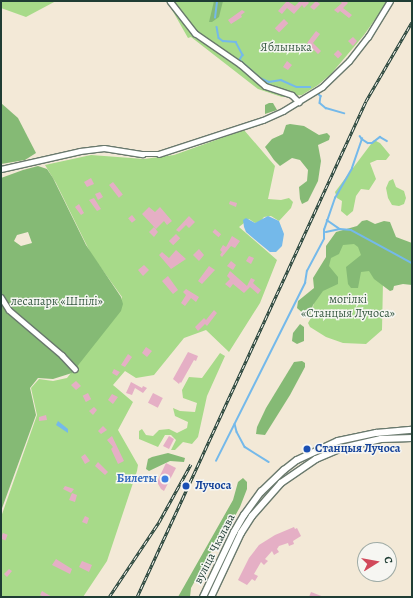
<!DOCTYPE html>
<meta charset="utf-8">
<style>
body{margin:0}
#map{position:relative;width:413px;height:598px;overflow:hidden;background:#f3e9d7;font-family:Alegreya,serif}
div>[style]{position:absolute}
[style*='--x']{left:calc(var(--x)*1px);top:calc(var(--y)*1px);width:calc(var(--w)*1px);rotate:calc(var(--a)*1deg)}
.green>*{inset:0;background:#a7da89}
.forest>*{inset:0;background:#85ba75}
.water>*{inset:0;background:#74b9ea}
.stream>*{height:1.5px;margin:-0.75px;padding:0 0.75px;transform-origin:0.75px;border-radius:0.75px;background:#74b9ea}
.building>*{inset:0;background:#e5afc5;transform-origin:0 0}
.roads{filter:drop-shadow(1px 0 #69796d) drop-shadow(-1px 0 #69796d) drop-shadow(0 1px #69796d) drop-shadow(0 -1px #69796d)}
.minor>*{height:4.5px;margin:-2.25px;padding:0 2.25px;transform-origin:2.25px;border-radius:2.25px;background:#fff}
.secondary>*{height:6px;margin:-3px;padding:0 3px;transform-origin:3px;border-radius:3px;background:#fff}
.rail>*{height:3px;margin-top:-1.5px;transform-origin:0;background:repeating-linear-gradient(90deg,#f6f6f2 0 4.5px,#1f3d34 0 9px);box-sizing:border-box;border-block:1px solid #1f3d34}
.dots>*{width:11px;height:11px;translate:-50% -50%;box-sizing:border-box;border:2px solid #f6f6f2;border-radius:50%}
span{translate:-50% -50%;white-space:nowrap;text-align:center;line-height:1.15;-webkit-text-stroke:3px #f6f6f2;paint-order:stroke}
.park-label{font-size:12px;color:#3a5c45}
.transit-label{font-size:12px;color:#164399;font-weight:700}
.left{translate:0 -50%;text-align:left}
.shop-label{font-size:12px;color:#366cbe;font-weight:700}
.right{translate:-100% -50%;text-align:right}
.street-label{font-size:12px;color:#1f3d34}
.frame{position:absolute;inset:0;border:2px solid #1f3d34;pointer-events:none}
.north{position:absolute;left:357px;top:542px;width:40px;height:40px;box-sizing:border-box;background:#f6f6f2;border:1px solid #a0aca6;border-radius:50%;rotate:79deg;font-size:11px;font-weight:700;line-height:16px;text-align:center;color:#1f3d34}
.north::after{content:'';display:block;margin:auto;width:14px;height:18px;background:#d1495b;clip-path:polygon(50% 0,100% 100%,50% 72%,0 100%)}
</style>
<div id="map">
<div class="green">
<i style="clip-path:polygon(1px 1px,56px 1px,26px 17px,1px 8px)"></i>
<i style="clip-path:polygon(167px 1px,388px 1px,364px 35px,331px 74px,318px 85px,302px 95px,282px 97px,258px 89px,191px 37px,188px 38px)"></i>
<i style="clip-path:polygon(244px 130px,275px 166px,268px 199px,281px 200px,289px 198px,293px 202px,291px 208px,279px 221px,271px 216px,264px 217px,260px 222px,255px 223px,249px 219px,239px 227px,277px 260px,260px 303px,229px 352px,206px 330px,184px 338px,154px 375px,136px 378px,125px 371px,113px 385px,133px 402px,118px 430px,138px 465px,137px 471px,107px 561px,83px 597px,1px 597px,1px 517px,37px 415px,31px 388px,39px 379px,53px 381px,67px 378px,118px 313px,122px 297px,91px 254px,56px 183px,45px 165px,91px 155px,144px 159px,174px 155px)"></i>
<i style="clip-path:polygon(374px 140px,380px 143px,390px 155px,386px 160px,377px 160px,370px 163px,376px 179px,369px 190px,361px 189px,356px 196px,353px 211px,347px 216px,341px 211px,342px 201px,337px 198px,335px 192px)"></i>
<i style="clip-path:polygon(393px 179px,396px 187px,404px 191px,406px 198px,404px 204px,399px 206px,392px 205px,388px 198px,386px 188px,389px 181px)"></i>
<i style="clip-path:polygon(353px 233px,383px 282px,382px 330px,366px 344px,343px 343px,326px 337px,310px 327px,308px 323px,311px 318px,316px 291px,325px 265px,339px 242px)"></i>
<i style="clip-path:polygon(220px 353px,225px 356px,207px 396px,198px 437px,192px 444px,183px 442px,175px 450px,171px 450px,176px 440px,171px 435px,165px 435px,158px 447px,139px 439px,139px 431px,142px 429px,146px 435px,153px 436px,159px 430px,169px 429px,177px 433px,187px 428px,188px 422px,175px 416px,173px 408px,180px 411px,195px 412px,197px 403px,183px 398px,182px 390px,189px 377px,202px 378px)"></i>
</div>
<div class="forest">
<i style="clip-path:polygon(214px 1px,223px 1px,219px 17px,212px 22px,209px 22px)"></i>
<i style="clip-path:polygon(1px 103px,18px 118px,36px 153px,25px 160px,1px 164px)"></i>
<i style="clip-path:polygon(269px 103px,273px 103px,277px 110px,265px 114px,265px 105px)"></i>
<i style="clip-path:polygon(290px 124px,304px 126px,319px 135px,327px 133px,330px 136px,329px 140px,318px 145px,321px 161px,318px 181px,308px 201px,302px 204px,300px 199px,299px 187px,307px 181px,308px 170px,300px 160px,292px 158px,280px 166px,274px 160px,265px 147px,272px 139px,283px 134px,286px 125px)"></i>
<i style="clip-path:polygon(evenodd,38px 166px,47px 169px,53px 178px,86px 245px,121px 297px,123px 304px,121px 311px,72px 373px,53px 379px,38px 378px,30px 388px,36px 415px,1px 511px,1px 178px,23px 170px,38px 166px,28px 232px,32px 243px,21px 246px,14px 241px,17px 235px,28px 232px)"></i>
<i style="clip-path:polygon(367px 220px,375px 224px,384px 221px,390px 222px,396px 237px,412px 243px,412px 285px,403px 284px,394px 286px,393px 290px,390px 291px,374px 279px,369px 271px,361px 272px,358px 288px,351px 288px,348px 284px,346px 267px,361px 255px,358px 247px,354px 244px,343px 245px,339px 254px,331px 258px,329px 266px,338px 277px,338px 284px,323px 291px,313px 305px,310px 315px,305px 315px,297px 308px,298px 301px,314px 288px,313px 278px,326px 257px,326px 246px,336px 232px,357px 226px,362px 221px)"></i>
<i style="clip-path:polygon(300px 324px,304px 327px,304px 341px,297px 344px,292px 341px,293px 333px)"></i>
<i style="clip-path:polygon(302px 361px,305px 363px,305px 367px,290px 395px,265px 435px,256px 434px,257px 427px,266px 408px,294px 362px)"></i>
<i style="clip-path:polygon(168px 453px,185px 458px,184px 462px,170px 461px,149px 471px,146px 469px,148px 459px,152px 457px)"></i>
<i style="clip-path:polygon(243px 478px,247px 482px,247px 489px,240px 507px,225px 534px,213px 548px,191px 588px,190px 597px,178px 597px,233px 500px,238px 482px)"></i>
</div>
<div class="water">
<i style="clip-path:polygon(268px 216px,279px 221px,284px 234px,282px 246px,276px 252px,270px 252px,259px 243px,246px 232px,244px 227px,243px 220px,246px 218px,255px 223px)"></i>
<i style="clip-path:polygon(58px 421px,68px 429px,68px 433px,56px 425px)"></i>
</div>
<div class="stream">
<i style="--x:215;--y:18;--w:17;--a:-83"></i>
<i style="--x:217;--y:27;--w:11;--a:80"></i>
<i style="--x:219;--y:38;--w:5;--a:37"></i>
<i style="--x:223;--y:41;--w:13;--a:4"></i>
<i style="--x:236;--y:42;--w:15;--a:62"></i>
<i style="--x:243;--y:55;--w:6;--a:121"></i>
<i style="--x:240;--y:60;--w:27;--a:42"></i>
<i style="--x:260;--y:78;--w:10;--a:24"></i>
<i style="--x:269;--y:82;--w:12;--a:-9"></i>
<i style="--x:281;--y:80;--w:17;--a:24"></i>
<i style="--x:297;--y:87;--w:13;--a:0"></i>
<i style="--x:317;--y:93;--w:5;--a:37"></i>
<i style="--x:321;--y:96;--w:7;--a:98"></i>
<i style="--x:320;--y:103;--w:8;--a:40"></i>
<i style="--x:326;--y:108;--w:19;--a:16"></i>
<i style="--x:360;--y:136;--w:4;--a:56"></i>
<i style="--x:362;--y:139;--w:7;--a:34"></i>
<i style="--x:368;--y:143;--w:4;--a:0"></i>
<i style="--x:372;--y:143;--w:10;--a:-37"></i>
<i style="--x:380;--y:137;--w:8;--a:30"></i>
<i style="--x:327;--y:220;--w:16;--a:35"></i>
<i style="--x:326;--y:232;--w:14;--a:-12"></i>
<i style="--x:340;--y:229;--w:11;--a:5"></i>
<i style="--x:351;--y:230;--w:69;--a:28.4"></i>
<i style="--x:235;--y:424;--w:8;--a:76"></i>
<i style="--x:237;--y:432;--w:17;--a:62"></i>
<i style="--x:245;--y:447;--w:28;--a:32"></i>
<i style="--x:216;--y:461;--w:199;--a:-63.4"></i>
<i style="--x:305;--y:283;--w:12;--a:-81"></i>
<i style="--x:307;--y:271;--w:36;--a:-62"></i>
<i style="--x:324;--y:239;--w:9;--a:-90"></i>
<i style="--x:324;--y:230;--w:34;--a:-71"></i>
<i style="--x:335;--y:198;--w:34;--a:-60"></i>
<i style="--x:352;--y:168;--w:31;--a:-71"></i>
</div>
<div class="building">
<i style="clip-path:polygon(287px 1px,295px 6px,299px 2px,298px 1px,307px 1px,309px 3px,304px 8px,302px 5px,294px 14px,287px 8px,282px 14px,278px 11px)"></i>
<i style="clip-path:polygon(316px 1px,320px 4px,314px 10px,310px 7px)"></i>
<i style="clip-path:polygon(340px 1px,346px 1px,348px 3px,343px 8px,352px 15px,349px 18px,340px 11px,338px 13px,334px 10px,342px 3px)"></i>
<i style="clip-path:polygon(242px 10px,245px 12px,241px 15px,242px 17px,231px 24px,228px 20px)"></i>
<i style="left:284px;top:19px;width:6px;height:13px;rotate:45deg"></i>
<i style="clip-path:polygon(316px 31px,320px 34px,313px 43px,321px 51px,318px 54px,307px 43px)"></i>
<i style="clip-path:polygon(353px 37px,357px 41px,353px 46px,348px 41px)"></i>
<i style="left:338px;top:50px;width:6px;height:6px;rotate:45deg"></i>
<i style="clip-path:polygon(287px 61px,292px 65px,288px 70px,283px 67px)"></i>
<i style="clip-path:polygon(91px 178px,94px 184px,87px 187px,84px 182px)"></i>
<i style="left:113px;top:182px;width:16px;height:5px;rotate:52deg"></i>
<i style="clip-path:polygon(100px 192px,103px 197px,98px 200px,95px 194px)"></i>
<i style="clip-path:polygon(94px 198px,101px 209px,97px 211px,89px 200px)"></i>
<i style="clip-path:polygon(230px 201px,237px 203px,236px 207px,229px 204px)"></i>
<i style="clip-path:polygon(79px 204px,84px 213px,81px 215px,75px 207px)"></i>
<i style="clip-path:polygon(149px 207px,155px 212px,160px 207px,172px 221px,167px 225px,164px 221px,156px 229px,142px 214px)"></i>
<i style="left:132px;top:215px;width:6px;height:5px;rotate:51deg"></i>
<i style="clip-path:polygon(189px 216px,195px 222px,189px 228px,186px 225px,179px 232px,176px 230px)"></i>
<i style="clip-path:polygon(154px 227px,158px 232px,154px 237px,149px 232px)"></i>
<i style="left:215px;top:229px;width:8px;height:4px;rotate:40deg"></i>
<i style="left:176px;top:234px;width:6px;height:10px;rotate:45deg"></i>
<i style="clip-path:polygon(232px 236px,240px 241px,235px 248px,231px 246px,222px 257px,220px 255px,222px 252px,220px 250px,223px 245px,226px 247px)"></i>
<i style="clip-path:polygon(199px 249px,204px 255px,199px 261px,193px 255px)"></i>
<i style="clip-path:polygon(176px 250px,186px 259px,171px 269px,159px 255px,162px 252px,169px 258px)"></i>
<i style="clip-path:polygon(249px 256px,254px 258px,251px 264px,246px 261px)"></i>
<i style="clip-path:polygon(231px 261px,236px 265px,233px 270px,227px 266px)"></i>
<i style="clip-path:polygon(144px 265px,149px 270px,143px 276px,138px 270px)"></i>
<i style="clip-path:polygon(209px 266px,215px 270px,202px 284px,198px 281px)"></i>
<i style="clip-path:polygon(230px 271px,247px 286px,251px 278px,255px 280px,253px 283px,261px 290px,258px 294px,250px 287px,244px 293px,233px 284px,230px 288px,225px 284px,230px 279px,227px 276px)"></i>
<i style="clip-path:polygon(168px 276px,178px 290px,173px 294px,162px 281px)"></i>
<i style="clip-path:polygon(186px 289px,199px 297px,196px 302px,191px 298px,185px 306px,181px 303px,186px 295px,183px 292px)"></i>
<i style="clip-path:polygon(214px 310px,217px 313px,207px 326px,205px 324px,198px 331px,195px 327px,204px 318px,206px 320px)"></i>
<i style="clip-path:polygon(146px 347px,152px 351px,147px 357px,142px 353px)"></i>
<i style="clip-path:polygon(188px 352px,198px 356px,196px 361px,194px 360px,181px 383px,180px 382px,179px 384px,173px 379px)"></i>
<i style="clip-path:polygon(128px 354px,132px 357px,125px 367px,121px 365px)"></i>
<i style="clip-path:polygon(114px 369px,120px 372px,117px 376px,112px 373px)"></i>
<i style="clip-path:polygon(76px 381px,81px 386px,76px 390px,71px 385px)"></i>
<i style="clip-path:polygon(131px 382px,142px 388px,143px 386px,147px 388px,143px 393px,135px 388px,132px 395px,126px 393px)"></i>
<i style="left:88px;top:393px;width:7px;height:6px;rotate:63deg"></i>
<i style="left:153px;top:393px;width:11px;height:11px;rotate:27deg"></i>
<i style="clip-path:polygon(112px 394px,118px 397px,113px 404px,108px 400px)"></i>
<i style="clip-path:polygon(94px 407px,97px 410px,93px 415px,89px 411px)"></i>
<i style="clip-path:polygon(46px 415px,47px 420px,39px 421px,39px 417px)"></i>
<i style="clip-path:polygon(103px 426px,107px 430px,101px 434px,98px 431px)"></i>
<i style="clip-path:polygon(112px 436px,124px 461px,118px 464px,111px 449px,113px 447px,107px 440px)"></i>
<i style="clip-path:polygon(169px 436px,174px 439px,169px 449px,163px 446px)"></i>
<i style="clip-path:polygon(85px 454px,90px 461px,85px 464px,81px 457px)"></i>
<i style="clip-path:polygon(98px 462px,108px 472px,105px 475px,95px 466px)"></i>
<i style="clip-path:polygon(166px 463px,176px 468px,164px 491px,161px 489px,157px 482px)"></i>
<i style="clip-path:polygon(65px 486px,74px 489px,71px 493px,63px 489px)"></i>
<i style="clip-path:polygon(72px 493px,77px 495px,75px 502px,69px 500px)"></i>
<i style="clip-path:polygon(85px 516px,89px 518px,87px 524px,82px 522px)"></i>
<i style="clip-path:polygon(294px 527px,295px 529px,297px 528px,301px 536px,293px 541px,294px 544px,289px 546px,288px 543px,279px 546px,277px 549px,279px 552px,274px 555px,272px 551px,265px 559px,268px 561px,264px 565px,261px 562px,254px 574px,258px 576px,255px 581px,252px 579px,247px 585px,238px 580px,249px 558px,259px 545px,275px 535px)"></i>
<i style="left:3px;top:533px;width:5px;height:6px;rotate:22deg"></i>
<i style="clip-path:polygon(56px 559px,72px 569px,70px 574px,52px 565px)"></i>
<i style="clip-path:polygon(82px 561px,92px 565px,89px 572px,79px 567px)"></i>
<i style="clip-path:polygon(9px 569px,12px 571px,7px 577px,4px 574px)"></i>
<i style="clip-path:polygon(42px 591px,52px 597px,44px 597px,40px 595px)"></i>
<i style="clip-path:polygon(311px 592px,324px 597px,309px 597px)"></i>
</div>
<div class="roads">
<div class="minor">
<i style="--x:170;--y:1;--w:41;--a:52"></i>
<i style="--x:195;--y:33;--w:55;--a:34.6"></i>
<i style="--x:240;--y:64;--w:33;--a:41"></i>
<i style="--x:265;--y:86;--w:28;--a:18"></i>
<i style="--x:292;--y:95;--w:10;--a:45"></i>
<i style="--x:1;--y:169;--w:81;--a:-12.8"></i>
<i style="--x:80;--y:151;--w:24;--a:-7"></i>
<i style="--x:104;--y:148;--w:39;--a:9"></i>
<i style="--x:143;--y:154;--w:16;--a:0"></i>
<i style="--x:159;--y:154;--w:109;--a:-18.1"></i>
<i style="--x:263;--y:120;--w:22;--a:-24"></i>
<i style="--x:283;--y:111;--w:46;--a:-31.6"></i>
<i style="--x:322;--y:87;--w:37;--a:-44"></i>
<i style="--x:349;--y:61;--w:31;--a:-52"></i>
<i style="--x:368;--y:37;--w:42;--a:-58.6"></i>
<i style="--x:1;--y:297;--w:15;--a:58"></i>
<i style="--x:9;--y:310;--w:70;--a:40.3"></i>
<i style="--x:62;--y:355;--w:19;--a:47"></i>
</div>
<div class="secondary">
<i style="--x:203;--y:597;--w:72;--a:-64.5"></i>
<i style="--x:234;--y:532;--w:20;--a:-60"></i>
<i style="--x:244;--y:515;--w:29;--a:-54"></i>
<i style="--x:261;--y:492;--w:32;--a:-44"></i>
<i style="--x:284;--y:470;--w:16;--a:-38"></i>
<i style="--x:297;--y:460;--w:45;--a:-24.9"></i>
<i style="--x:338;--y:441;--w:39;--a:-12"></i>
<i style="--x:376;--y:433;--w:36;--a:-5"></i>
<i style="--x:211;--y:597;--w:71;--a:-64.9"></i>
<i style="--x:241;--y:533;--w:20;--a:-57"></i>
<i style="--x:252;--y:516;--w:44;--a:-48.7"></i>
<i style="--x:281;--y:483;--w:42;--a:-34.4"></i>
<i style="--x:316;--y:459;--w:28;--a:-23"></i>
<i style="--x:342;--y:448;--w:40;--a:-13"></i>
<i style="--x:381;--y:439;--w:31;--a:-2"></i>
</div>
</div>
<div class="rail">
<i style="--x:109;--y:597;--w:90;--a:-56.3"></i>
<i style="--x:159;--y:522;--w:66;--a:-61.1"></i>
<i style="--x:137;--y:597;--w:546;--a:-65.22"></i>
<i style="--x:366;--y:101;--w:91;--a:-59.8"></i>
</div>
<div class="dots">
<i style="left:307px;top:449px;background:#1a4fb4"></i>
<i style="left:165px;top:479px;background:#3f7fe0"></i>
<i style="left:186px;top:486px;background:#1a4fb4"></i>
</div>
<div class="park-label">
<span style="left:286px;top:48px">Яблынька</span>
<span style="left:348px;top:307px">могілкі<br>«Станцыя Лучоса»</span>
<span style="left:57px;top:302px">лесапарк «Шпілі»</span>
</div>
<div class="transit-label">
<span class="left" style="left:315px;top:449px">Станцыя Лучоса</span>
<span class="left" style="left:195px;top:486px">Лучоса</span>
</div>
<div class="shop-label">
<span class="right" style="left:157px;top:479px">Билеты</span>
</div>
<div class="street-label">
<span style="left:215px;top:549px;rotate:-63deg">вуліца Чкалава</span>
</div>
<div class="frame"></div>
<div class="north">С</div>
</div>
